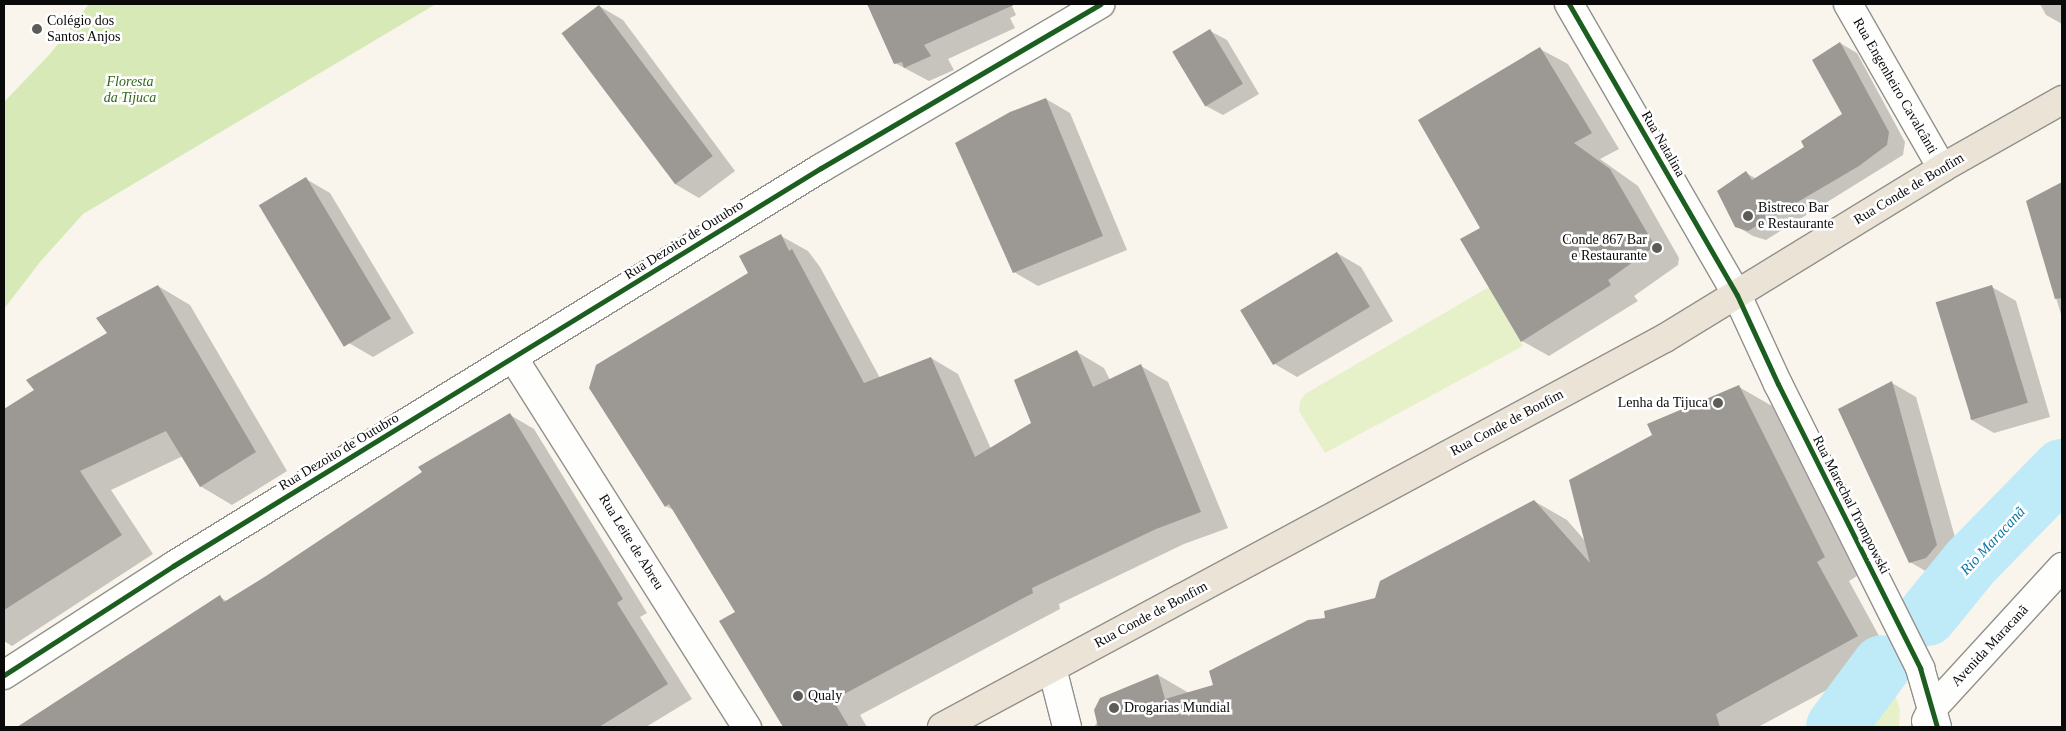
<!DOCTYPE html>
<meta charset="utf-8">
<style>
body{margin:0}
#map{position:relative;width:2066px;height:731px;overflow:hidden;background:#f9f5ed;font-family:Georgia,serif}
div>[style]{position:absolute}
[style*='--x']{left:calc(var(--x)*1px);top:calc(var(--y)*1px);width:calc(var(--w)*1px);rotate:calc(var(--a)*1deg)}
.green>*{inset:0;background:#e6f1ca}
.forest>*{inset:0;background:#d7e9b7}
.shadow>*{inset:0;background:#0003}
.river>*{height:60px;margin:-30px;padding:0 30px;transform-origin:30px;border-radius:30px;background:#bfebf8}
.building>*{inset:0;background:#9c9894;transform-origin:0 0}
.roads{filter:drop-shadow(1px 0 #92908c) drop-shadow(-1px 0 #92908c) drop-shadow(0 1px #92908c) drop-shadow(0 -1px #92908c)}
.minor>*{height:28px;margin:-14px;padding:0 14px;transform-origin:14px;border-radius:14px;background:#fefefc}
.major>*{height:28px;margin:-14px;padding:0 14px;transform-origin:14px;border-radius:14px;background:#ebe3d6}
.cycleway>*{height:5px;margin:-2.5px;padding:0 2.5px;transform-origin:2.5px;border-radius:2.5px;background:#1b5e20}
.dots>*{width:14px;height:14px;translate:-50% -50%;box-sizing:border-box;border:2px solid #fff;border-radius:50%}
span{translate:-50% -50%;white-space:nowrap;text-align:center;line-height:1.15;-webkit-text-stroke:5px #fff;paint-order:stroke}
.poi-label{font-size:14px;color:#0a0a0a}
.left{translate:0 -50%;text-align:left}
.right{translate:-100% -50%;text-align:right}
.park-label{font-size:14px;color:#306716;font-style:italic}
.street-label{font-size:14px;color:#0a0a0a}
.water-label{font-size:15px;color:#0975a7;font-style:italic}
.frame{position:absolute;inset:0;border:5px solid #0a0a0a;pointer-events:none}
</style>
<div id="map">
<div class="green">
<i style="clip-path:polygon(1489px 287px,1523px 346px,1325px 453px,1299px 411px,1300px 401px,1305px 394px)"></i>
<i style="clip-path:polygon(1891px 683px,1900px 709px,1899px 727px,1859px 727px)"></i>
</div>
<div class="forest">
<i style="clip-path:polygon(89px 4px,436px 4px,83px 214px,40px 262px,4px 309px,4px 102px,50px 54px)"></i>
</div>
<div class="shadow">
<i style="clip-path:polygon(869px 4px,1011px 4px,1016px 15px,1010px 18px,1015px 28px,948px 59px,954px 70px,929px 81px,895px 63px)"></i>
<i style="clip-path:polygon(2040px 4px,2062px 4px,2062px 24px,2046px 15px)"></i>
<i style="clip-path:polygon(599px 6px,623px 20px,735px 171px,699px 198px,675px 184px)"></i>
<i style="clip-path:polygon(1210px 31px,1227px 40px,1259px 94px,1223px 115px,1206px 106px,1174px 51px)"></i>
<i style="clip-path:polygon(1840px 43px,1857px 53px,1905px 142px,1903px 155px,1766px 240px,1753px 236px,1736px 226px,1746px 173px,1757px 179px,1806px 147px,1843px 114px)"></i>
<i style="clip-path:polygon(1540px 49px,1568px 64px,1619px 149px,1600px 159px,1638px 186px,1679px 258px,1678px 265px,1634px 296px,1638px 301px,1549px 356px,1522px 341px,1481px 229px)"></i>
<i style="clip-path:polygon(1046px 99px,1070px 113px,1127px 250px,1038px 286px,1014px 272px)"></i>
<i style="clip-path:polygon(306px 179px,330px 193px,414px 333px,373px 357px,349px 343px)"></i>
<i style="clip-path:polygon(2062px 186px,2062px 318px,2028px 201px)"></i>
<i style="clip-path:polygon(781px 236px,808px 251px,820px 267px,880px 378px,931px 358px,958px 374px,991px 449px,1033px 423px,1077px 352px,1104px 368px,1110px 380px,1141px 366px,1168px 382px,1228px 528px,1184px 544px,1059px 604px,1060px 609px,860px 715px,867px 727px,784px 727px,721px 622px,736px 612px,675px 511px,666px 506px,750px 273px)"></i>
<i style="clip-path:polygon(1337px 253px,1361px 267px,1393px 321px,1297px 377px,1273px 363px)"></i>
<i style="clip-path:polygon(158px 286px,190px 305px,287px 471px,232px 505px,200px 486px,183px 456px,111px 490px,153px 554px,12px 646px,4px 641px,4px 411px,36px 391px,108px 334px)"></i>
<i style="clip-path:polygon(1992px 287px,2016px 301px,2050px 417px,1994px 433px,1970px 419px)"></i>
<i style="clip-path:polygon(1892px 383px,1916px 397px,1961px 559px,1950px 571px,1934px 576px,1910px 562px)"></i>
<i style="clip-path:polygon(1739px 387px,1772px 406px,1857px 576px,1849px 581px,1890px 656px,1758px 727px,1094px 727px,1098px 721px,1158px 675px,1189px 693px,1214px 686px,1327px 619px,1376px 599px,1534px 501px,1567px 520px,1586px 542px)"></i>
<i style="clip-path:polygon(510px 415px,534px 429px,647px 613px,640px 617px,692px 699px,646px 727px,19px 727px,220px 597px,228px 602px)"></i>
</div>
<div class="river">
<i style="--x:1927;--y:616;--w:68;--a:-50.9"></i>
<i style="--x:1970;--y:563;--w:132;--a:-45.6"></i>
<i style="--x:1836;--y:727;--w:77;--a:-53.4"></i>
</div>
<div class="building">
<i style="clip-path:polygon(867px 4px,1016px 4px,924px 45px,931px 56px,904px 68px,902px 62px,894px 64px)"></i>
<i style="left:599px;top:5px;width:189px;height:47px;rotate:53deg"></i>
<i style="left:1210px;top:29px;width:64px;height:44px;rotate:59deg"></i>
<i style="clip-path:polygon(1840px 42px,1889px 132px,1887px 145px,1859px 166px,1748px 231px,1735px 227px,1717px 191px,1746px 171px,1752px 180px,1804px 147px,1801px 141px,1842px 114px,1812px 60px)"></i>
<i style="clip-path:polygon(1540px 47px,1592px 133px,1574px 143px,1610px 169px,1652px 241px,1651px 249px,1608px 280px,1611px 285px,1521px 342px,1460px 239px,1480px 228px,1418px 120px)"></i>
<i style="clip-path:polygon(1046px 98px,1103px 236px,1013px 273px,955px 143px,1010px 112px)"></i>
<i style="left:306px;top:177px;width:165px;height:55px;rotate:59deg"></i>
<i style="clip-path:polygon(2062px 182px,2062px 298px,2055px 299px,2026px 201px)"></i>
<i style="clip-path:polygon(781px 234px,789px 251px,792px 249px,864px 383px,931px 357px,975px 457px,1031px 423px,1014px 380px,1077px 350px,1093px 387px,1141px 364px,1201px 512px,1156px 529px,1032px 588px,1033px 593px,833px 700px,849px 727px,783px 727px,719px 621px,735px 612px,669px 504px,665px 507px,589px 388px,596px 365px,748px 273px,739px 256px)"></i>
<i style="left:1337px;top:252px;width:64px;height:113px;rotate:59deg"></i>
<i style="clip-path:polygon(158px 285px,256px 452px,200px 487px,166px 431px,80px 471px,122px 535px,4px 610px,4px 409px,34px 390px,26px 380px,107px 333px,96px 318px)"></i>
<i style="left:1992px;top:285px;width:123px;height:59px;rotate:73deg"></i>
<i style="clip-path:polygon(1892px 381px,1937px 545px,1926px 558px,1909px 563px,1838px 409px)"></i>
<i style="clip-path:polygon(1739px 385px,1825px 557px,1817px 562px,1858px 636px,1716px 714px,1720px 727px,1098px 727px,1094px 710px,1100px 698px,1158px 674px,1165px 699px,1213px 685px,1209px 671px,1308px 620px,1325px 618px,1324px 611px,1375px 598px,1380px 581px,1534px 500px,1590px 563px,1569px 480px,1652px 435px,1647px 424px)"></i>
<i style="clip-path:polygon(510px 413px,623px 599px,617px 603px,668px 684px,599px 727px,17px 727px,220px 595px,224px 602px,266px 576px,422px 472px,418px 467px)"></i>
</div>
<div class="roads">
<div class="minor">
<i style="--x:1569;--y:4;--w:336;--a:60"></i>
<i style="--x:1737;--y:295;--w:98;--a:65.3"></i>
<i style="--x:1778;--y:384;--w:318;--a:63.4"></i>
<i style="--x:1920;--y:668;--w:61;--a:73.9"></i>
<i style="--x:1848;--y:4;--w:189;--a:60.2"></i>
<i style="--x:514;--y:359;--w:436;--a:57.7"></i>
<i style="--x:1052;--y:668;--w:61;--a:75.7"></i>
<i style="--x:4;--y:675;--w:201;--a:-32.8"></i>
<i style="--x:173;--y:566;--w:760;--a:-31.56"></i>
<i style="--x:821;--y:168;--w:324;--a:-30.4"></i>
<i style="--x:1926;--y:721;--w:13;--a:-63"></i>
<i style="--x:1932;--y:709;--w:193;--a:-47.5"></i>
</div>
<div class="major">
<i style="--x:942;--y:727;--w:821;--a:-28.28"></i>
<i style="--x:1665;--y:338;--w:325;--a:-31.5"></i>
<i style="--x:1942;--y:168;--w:138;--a:-29.5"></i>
</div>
</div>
<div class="cycleway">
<i style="--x:1569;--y:4;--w:336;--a:60"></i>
<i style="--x:1737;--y:295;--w:98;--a:65.3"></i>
<i style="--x:1778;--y:384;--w:318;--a:63.4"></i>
<i style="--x:1920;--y:668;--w:61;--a:73.9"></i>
<i style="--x:4;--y:675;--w:201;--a:-32.8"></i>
<i style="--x:173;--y:566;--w:760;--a:-31.56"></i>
<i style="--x:821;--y:168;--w:324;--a:-30.4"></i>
</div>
<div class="dots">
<i style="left:37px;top:29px;background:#5e5c59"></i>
<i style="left:1748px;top:216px;background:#5e5c59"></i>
<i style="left:1657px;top:248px;background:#5e5c59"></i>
<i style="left:1718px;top:403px;background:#5e5c59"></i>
<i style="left:798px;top:696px;background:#5e5c59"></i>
<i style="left:1114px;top:708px;background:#5e5c59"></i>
</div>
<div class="poi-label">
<span class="left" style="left:47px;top:29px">Colégio dos<br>Santos Anjos</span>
<span class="left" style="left:1758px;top:216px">Bistreco Bar<br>e Restaurante</span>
<span class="right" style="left:1647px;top:248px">Conde 867 Bar<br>e Restaurante</span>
<span class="right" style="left:1708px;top:403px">Lenha da Tijuca</span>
<span class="left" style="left:808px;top:696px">Qualy</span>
<span class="left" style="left:1124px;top:708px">Drogarias Mundial</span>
</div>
<div class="park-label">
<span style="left:130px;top:90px">Floresta<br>da Tijuca</span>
</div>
<div class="street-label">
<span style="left:1895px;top:86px;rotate:60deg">Rua Engenheiro Cavalcânti</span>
<span style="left:1663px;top:144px;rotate:60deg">Rua Natalina</span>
<span style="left:1909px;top:189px;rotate:-31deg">Rua Conde de Bonfim</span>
<span style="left:684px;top:240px;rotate:-32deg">Rua Dezoito de Outubro</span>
<span style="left:1507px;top:423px;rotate:-28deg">Rua Conde de Bonfim</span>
<span style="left:339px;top:452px;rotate:-31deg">Rua Dezoito de Outubro</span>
<span style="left:1851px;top:505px;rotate:63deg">Rua Marechal Trompowski</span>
<span style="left:631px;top:542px;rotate:58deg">Rua Leite de Abreu</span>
<span style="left:1151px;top:615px;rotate:-28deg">Rua Conde de Bonfim</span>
<span style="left:1990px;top:646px;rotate:-47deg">Avenida Maracanã</span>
</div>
<div class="water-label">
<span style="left:1993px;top:541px;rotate:-47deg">Rio Maracanã</span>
</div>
<div class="frame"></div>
</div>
